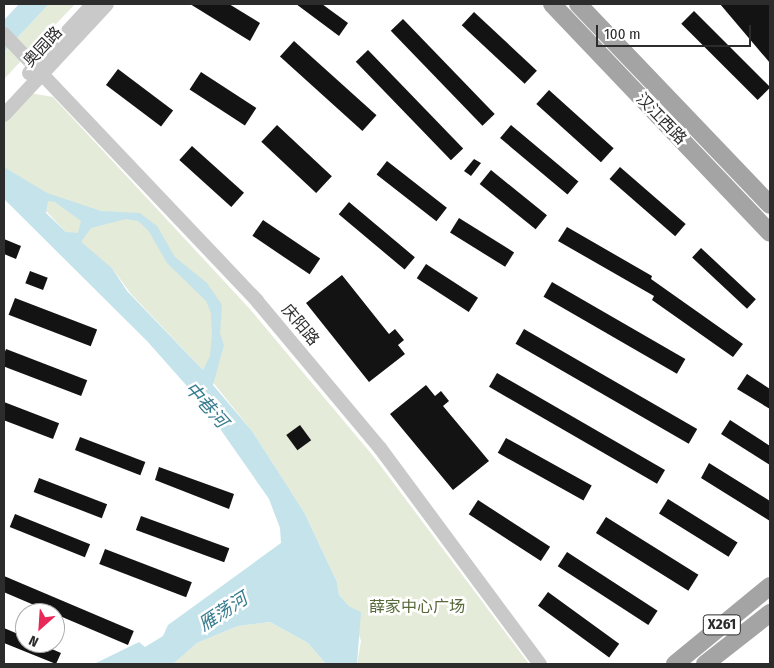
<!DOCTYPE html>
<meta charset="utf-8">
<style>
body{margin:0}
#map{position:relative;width:774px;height:668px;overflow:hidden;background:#fff;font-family:"Fira Sans Condensed","Noto Sans SC",sans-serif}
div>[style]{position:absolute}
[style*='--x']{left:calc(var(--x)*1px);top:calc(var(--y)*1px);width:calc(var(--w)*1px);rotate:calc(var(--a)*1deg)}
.green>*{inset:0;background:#e5ebd9}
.water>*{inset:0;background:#c4e3eb}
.building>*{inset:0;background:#131313;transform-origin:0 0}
.minor>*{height:14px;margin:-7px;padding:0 7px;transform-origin:7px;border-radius:7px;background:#c9c9c9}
.major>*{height:18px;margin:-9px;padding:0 9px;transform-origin:9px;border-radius:9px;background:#a4a4a4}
span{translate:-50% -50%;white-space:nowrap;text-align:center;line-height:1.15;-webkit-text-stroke:5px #fff;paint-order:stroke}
.shield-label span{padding:1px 4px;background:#fff;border:1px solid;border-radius:4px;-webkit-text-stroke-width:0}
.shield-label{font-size:15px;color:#2c2c2c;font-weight:700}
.street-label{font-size:16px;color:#2c2c2c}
.park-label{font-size:16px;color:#576939}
.water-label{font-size:18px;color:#397d90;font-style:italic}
.frame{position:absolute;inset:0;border:5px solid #2c2c2c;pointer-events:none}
.north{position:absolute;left:15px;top:603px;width:50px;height:50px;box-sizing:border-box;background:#fff;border:1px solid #ababab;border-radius:50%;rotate:206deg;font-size:14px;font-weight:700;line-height:20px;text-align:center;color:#2c2c2c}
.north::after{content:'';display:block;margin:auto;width:18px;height:22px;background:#e92857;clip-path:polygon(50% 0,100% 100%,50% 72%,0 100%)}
.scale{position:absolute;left:596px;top:25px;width:155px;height:22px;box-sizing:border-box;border:2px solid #2c2c2c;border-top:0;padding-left:6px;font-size:15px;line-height:18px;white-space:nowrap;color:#2c2c2c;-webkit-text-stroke:4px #fff;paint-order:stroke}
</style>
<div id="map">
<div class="green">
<i style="clip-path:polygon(49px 4px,75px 4px,4px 79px,4px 52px)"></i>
<i style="clip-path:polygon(30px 93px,53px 97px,249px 308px,374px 457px,529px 664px,357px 664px,361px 641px,350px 607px,339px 595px,337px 582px,304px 512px,252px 431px,203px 370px,131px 294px,112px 268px,66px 232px,4px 167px,4px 121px)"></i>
<i style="clip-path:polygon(270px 622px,308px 643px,326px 664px,173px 664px,197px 643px,238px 626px)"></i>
</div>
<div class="water">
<i style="clip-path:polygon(19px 4px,49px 4px,4px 52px,4px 20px)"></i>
<i style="clip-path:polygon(evenodd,4px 167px,47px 193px,101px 211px,140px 213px,157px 226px,175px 257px,207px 283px,222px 305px,220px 333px,224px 345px,213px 385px,252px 431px,304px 512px,337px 582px,339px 595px,350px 607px,361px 612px,357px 664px,326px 664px,308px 643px,270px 622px,238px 626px,197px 643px,173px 664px,94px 664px,139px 642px,145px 647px,163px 636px,168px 625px,281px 543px,280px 528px,269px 499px,202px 403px,147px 341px,4px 199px,4px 167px,48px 201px,55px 202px,81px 221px,78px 233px,66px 232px,46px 213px,48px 201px,4px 167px,126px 219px,138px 221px,148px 230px,167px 263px,206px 301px,211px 313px,212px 335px,210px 356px,203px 370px,127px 291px,112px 268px,81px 242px,91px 228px,126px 219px)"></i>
</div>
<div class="building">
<i style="clip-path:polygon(190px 4px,229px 4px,260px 23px,250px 41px)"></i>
<i style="clip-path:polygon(296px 4px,322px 4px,348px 23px,339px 36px)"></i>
<i style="clip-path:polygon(720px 4px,770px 4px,770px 63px)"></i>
<i style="left:694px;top:11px;width:108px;height:18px;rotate:45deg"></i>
<i style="left:474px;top:12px;width:86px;height:18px;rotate:43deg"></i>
<i style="left:403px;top:19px;width:132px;height:17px;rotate:46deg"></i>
<i style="left:294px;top:41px;width:111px;height:21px;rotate:42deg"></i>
<i style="left:368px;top:50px;width:137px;height:17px;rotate:46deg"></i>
<i style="left:118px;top:69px;width:69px;height:20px;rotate:37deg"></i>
<i style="left:201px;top:72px;width:66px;height:21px;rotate:33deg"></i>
<i style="left:549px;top:90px;width:87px;height:19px;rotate:42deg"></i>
<i style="left:277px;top:125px;width:75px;height:23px;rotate:43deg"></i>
<i style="left:511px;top:125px;width:88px;height:17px;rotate:40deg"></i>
<i style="left:192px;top:146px;width:70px;height:19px;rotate:42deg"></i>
<i style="clip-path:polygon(474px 159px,481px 163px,471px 176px,464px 171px)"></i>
<i style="left:387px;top:161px;width:76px;height:17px;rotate:38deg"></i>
<i style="left:620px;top:167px;width:87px;height:16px;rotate:41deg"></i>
<i style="left:491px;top:170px;width:72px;height:18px;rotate:39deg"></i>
<i style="left:349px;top:202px;width:86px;height:16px;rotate:40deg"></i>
<i style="left:459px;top:218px;width:65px;height:17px;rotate:32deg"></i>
<i style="left:263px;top:220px;width:69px;height:19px;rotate:34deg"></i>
<i style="clip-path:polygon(567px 227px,652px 276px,651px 279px,743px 344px,733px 357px,652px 300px,654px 296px,558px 241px)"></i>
<i style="clip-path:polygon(4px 239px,21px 246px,16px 259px,4px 254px)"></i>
<i style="left:701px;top:248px;width:75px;height:13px;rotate:43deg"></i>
<i style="left:426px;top:264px;width:62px;height:17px;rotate:33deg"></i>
<i style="left:30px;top:271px;width:19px;height:13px;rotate:21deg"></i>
<i style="clip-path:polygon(342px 275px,389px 334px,395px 329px,404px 340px,398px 345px,405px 354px,369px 382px,306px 303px)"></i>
<i style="left:552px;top:282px;width:154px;height:17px;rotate:30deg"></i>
<i style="left:15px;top:298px;width:88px;height:18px;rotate:21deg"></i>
<i style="left:524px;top:329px;width:200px;height:17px;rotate:30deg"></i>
<i style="left:6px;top:349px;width:87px;height:17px;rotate:21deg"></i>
<i style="left:497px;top:373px;width:194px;height:16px;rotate:30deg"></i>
<i style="clip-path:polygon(747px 374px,770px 389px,770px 409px,737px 389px)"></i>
<i style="clip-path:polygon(426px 385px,435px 396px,441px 391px,449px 401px,443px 406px,489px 461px,453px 490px,390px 414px)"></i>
<i style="left:4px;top:402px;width:59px;height:17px;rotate:21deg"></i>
<i style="clip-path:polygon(730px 420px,770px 446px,770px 465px,721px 434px)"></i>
<i style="left:300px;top:425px;width:19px;height:17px;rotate:54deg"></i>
<i style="left:80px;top:437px;width:70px;height:14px;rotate:21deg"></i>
<i style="left:506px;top:438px;width:98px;height:17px;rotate:29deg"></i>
<i style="clip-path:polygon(709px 463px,770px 501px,770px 521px,701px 478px)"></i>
<i style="clip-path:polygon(159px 467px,234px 494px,229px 509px,155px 480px)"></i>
<i style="left:39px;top:478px;width:73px;height:15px;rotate:21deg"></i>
<i style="left:668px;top:499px;width:82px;height:17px;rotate:32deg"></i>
<i style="left:478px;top:500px;width:86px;height:17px;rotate:33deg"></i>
<i style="left:15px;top:514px;width:81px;height:14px;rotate:22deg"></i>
<i style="left:141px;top:516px;width:94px;height:15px;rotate:20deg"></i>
<i style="left:606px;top:517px;width:109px;height:19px;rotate:32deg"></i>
<i style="left:105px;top:549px;width:93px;height:16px;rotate:21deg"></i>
<i style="left:567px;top:552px;width:108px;height:17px;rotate:33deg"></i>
<i style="left:4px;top:576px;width:141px;height:15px;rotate:23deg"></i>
<i style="left:548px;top:592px;width:88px;height:17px;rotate:36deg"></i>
<i style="clip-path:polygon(4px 628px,25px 637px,25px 643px,38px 643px,61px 653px,56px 664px,4px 643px)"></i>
</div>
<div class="minor">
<i style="--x:4;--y:34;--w:368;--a:46.5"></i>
<i style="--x:257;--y:301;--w:192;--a:50.1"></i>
<i style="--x:380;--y:448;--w:269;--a:53.5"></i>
<i style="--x:29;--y:73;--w:94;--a:-47.2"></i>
<i style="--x:4;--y:115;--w:151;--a:-47.1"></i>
</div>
<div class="major">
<i style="--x:552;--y:4;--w:316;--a:46.4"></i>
<i style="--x:578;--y:4;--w:278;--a:46.3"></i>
<i style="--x:675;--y:664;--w:123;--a:-39.4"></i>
<i style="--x:705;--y:664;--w:83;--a:-38.1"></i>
</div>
<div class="shield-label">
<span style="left:722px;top:625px">X261</span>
</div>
<div class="street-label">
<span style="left:43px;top:47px;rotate:-47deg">奥园路</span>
<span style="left:661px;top:119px;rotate:46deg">汉江西路</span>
<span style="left:300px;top:325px;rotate:50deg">庆阳路</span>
</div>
<div class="park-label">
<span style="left:417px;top:607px">薛家中心广场</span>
</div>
<div class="water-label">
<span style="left:206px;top:405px;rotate:48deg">中巷河</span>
<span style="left:223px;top:612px;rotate:-33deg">雁荡河</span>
</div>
<div class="frame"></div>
<div class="north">N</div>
<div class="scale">100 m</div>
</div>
